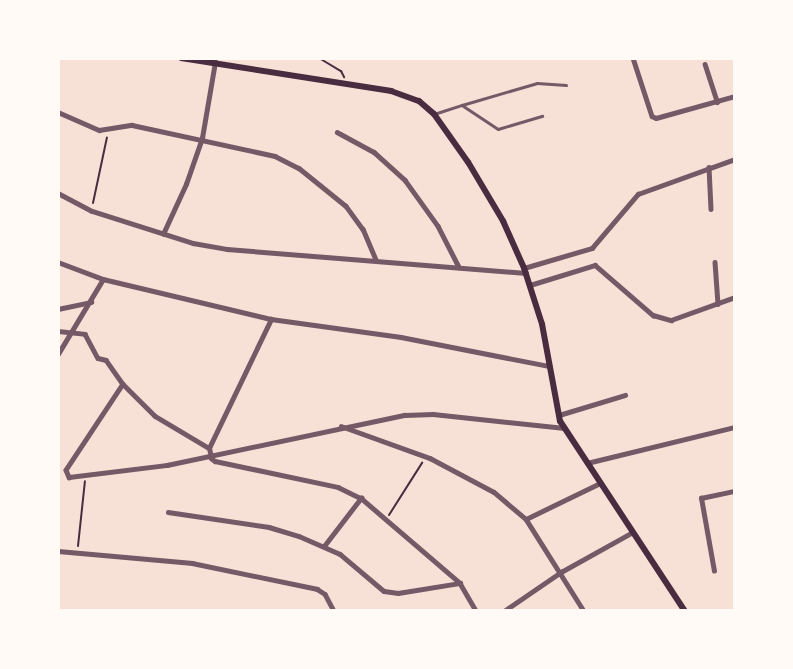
<!DOCTYPE html>
<style>
body{margin:0}
#map{position:relative;width:793px;height:669px;overflow:hidden;background:#f7e1d7;font-family:"Space Grotesk",sans-serif}
div>[style]{position:absolute}
[style*='--x']{left:calc(var(--x)*1px);top:calc(var(--y)*1px);width:calc(var(--w)*1px);rotate:calc(var(--a)*1deg)}
.path>*{height:2px;margin:-1px;padding:0 1px;transform-origin:1px;border-radius:1px;background:#4a2c40}
.service>*{height:2.5px;margin:-1.25px;padding:0 1.25px;transform-origin:1.25px;border-radius:1.25px;background:#755966}
.minor>*{height:4.5px;margin:-2.25px;padding:0 2.25px;transform-origin:2.25px;border-radius:2.25px;background:#755966}
.secondary>*{height:6px;margin:-3px;padding:0 3px;transform-origin:3px;border-radius:3px;background:#4a2c40}
span{translate:-50% -50%;white-space:nowrap;text-align:center;line-height:1.15;-webkit-text-stroke:5px #fffaf5;paint-order:stroke}
.frame{position:absolute;inset:0;border:60px solid #fffaf5;pointer-events:none}
</style>
<div id="map">
<div class="path">
<i style="--x:319;--y:58;--w:26;--a:31"></i>
<i style="--x:341;--y:71;--w:7;--a:63"></i>
<i style="--x:93;--y:203;--w:67;--a:-78"></i>
<i style="--x:389;--y:515;--w:62;--a:-57.6"></i>
<i style="--x:78;--y:546;--w:65;--a:-83.9"></i>
</div>
<div class="service">
<i style="--x:462;--y:105;--w:78;--a:-16.3"></i>
<i style="--x:537;--y:83;--w:29;--a:4"></i>
<i style="--x:434;--y:114;--w:29;--a:-18"></i>
<i style="--x:462;--y:105;--w:43;--a:33.7"></i>
<i style="--x:498;--y:129;--w:46;--a:-16.5"></i>
</div>
<div class="minor">
<i style="--x:633;--y:58;--w:61;--a:71.9"></i>
<i style="--x:652;--y:116;--w:4;--a:27"></i>
<i style="--x:656;--y:118;--w:82;--a:-15.6"></i>
<i style="--x:705;--y:64;--w:40;--a:72"></i>
<i style="--x:58;--y:112;--w:45;--a:23.7"></i>
<i style="--x:99;--y:130;--w:33;--a:-9"></i>
<i style="--x:132;--y:125;--w:146;--a:12.2"></i>
<i style="--x:275;--y:156;--w:27;--a:27"></i>
<i style="--x:299;--y:168;--w:60;--a:39"></i>
<i style="--x:346;--y:206;--w:29;--a:54"></i>
<i style="--x:363;--y:229;--w:34;--a:67"></i>
<i style="--x:337;--y:132;--w:42;--a:28.4"></i>
<i style="--x:374;--y:152;--w:42;--a:42.1"></i>
<i style="--x:405;--y:180;--w:57;--a:54.3"></i>
<i style="--x:438;--y:226;--w:46;--a:62.9"></i>
<i style="--x:709;--y:167;--w:42;--a:87.3"></i>
<i style="--x:58;--y:193;--w:38;--a:28"></i>
<i style="--x:92;--y:211;--w:106;--a:17.6"></i>
<i style="--x:193;--y:243;--w:35;--a:10"></i>
<i style="--x:227;--y:249;--w:300;--a:4.6"></i>
<i style="--x:163;--y:234;--w:55;--a:-65.3"></i>
<i style="--x:186;--y:184;--w:49;--a:-70.8"></i>
<i style="--x:202;--y:138;--w:77;--a:-80.3"></i>
<i style="--x:58;--y:262;--w:48;--a:20.7"></i>
<i style="--x:103;--y:279;--w:173;--a:13.4"></i>
<i style="--x:271;--y:319;--w:131;--a:7.9"></i>
<i style="--x:401;--y:337;--w:151;--a:11.1"></i>
<i style="--x:715;--y:262;--w:42;--a:85.9"></i>
<i style="--x:524;--y:268;--w:71;--a:-16.4"></i>
<i style="--x:592;--y:248;--w:71;--a:-49.6"></i>
<i style="--x:638;--y:194;--w:103;--a:-19.8"></i>
<i style="--x:530;--y:285;--w:68;--a:-17.1"></i>
<i style="--x:595;--y:265;--w:77;--a:40.8"></i>
<i style="--x:653;--y:315;--w:19;--a:16"></i>
<i style="--x:671;--y:320;--w:68;--a:-19.8"></i>
<i style="--x:58;--y:309;--w:34;--a:-12"></i>
<i style="--x:58;--y:331;--w:27;--a:6"></i>
<i style="--x:85;--y:334;--w:27;--a:62"></i>
<i style="--x:98;--y:358;--w:8;--a:14"></i>
<i style="--x:106;--y:360;--w:29;--a:55"></i>
<i style="--x:123;--y:384;--w:45;--a:45"></i>
<i style="--x:155;--y:416;--w:63;--a:30.7"></i>
<i style="--x:58;--y:354;--w:87;--a:-59"></i>
<i style="--x:123;--y:384;--w:103;--a:123.5"></i>
<i style="--x:66;--y:470;--w:8;--a:67"></i>
<i style="--x:69;--y:477;--w:99;--a:-7"></i>
<i style="--x:167;--y:465;--w:243;--a:-11.9"></i>
<i style="--x:405;--y:415;--w:28;--a:-2"></i>
<i style="--x:433;--y:414;--w:132;--a:6.1"></i>
<i style="--x:559;--y:415;--w:69;--a:-16.9"></i>
<i style="--x:341;--y:426;--w:95;--a:19.8"></i>
<i style="--x:430;--y:458;--w:72;--a:28"></i>
<i style="--x:494;--y:492;--w:42;--a:40.2"></i>
<i style="--x:526;--y:519;--w:109;--a:57.8"></i>
<i style="--x:211;--y:457;--w:9;--a:-103"></i>
<i style="--x:209;--y:448;--w:143;--a:-64.3"></i>
<i style="--x:211;--y:458;--w:5;--a:37"></i>
<i style="--x:215;--y:461;--w:126;--a:11.9"></i>
<i style="--x:338;--y:487;--w:25;--a:26"></i>
<i style="--x:361;--y:498;--w:130;--a:40.6"></i>
<i style="--x:460;--y:583;--w:32;--a:60"></i>
<i style="--x:587;--y:463;--w:152;--a:-13.7"></i>
<i style="--x:168;--y:512;--w:102;--a:8.4"></i>
<i style="--x:269;--y:527;--w:31;--a:17"></i>
<i style="--x:299;--y:536;--w:45;--a:23.7"></i>
<i style="--x:340;--y:554;--w:57;--a:40.1"></i>
<i style="--x:384;--y:591;--w:14;--a:8"></i>
<i style="--x:398;--y:593;--w:63;--a:-9.2"></i>
<i style="--x:526;--y:519;--w:82;--a:-25.9"></i>
<i style="--x:324;--y:546;--w:61;--a:-52.4"></i>
<i style="--x:58;--y:551;--w:135;--a:5.1"></i>
<i style="--x:192;--y:563;--w:128;--a:11.7"></i>
<i style="--x:317;--y:589;--w:9;--a:32"></i>
<i style="--x:325;--y:594;--w:19;--a:62"></i>
<i style="--x:714;--y:571;--w:74;--a:-100.1"></i>
<i style="--x:701;--y:498;--w:35;--a:-12"></i>
<i style="--x:58;--y:611;--w:2;--a:0"></i>
<i style="--x:504;--y:611;--w:69;--a:-34.4"></i>
<i style="--x:561;--y:572;--w:82;--a:-29.1"></i>
</div>
<div class="secondary">
<i style="--x:181;--y:58;--w:213;--a:8.9"></i>
<i style="--x:391;--y:91;--w:30;--a:20"></i>
<i style="--x:419;--y:101;--w:20;--a:41"></i>
<i style="--x:434;--y:114;--w:59;--a:54.7"></i>
<i style="--x:468;--y:162;--w:69;--a:59.3"></i>
<i style="--x:503;--y:221;--w:51;--a:65.9"></i>
<i style="--x:524;--y:268;--w:59;--a:72.2"></i>
<i style="--x:542;--y:324;--w:99;--a:79.5"></i>
<i style="--x:560;--y:421;--w:227;--a:56.7"></i>
</div>
<div class="frame"></div>
</div>
